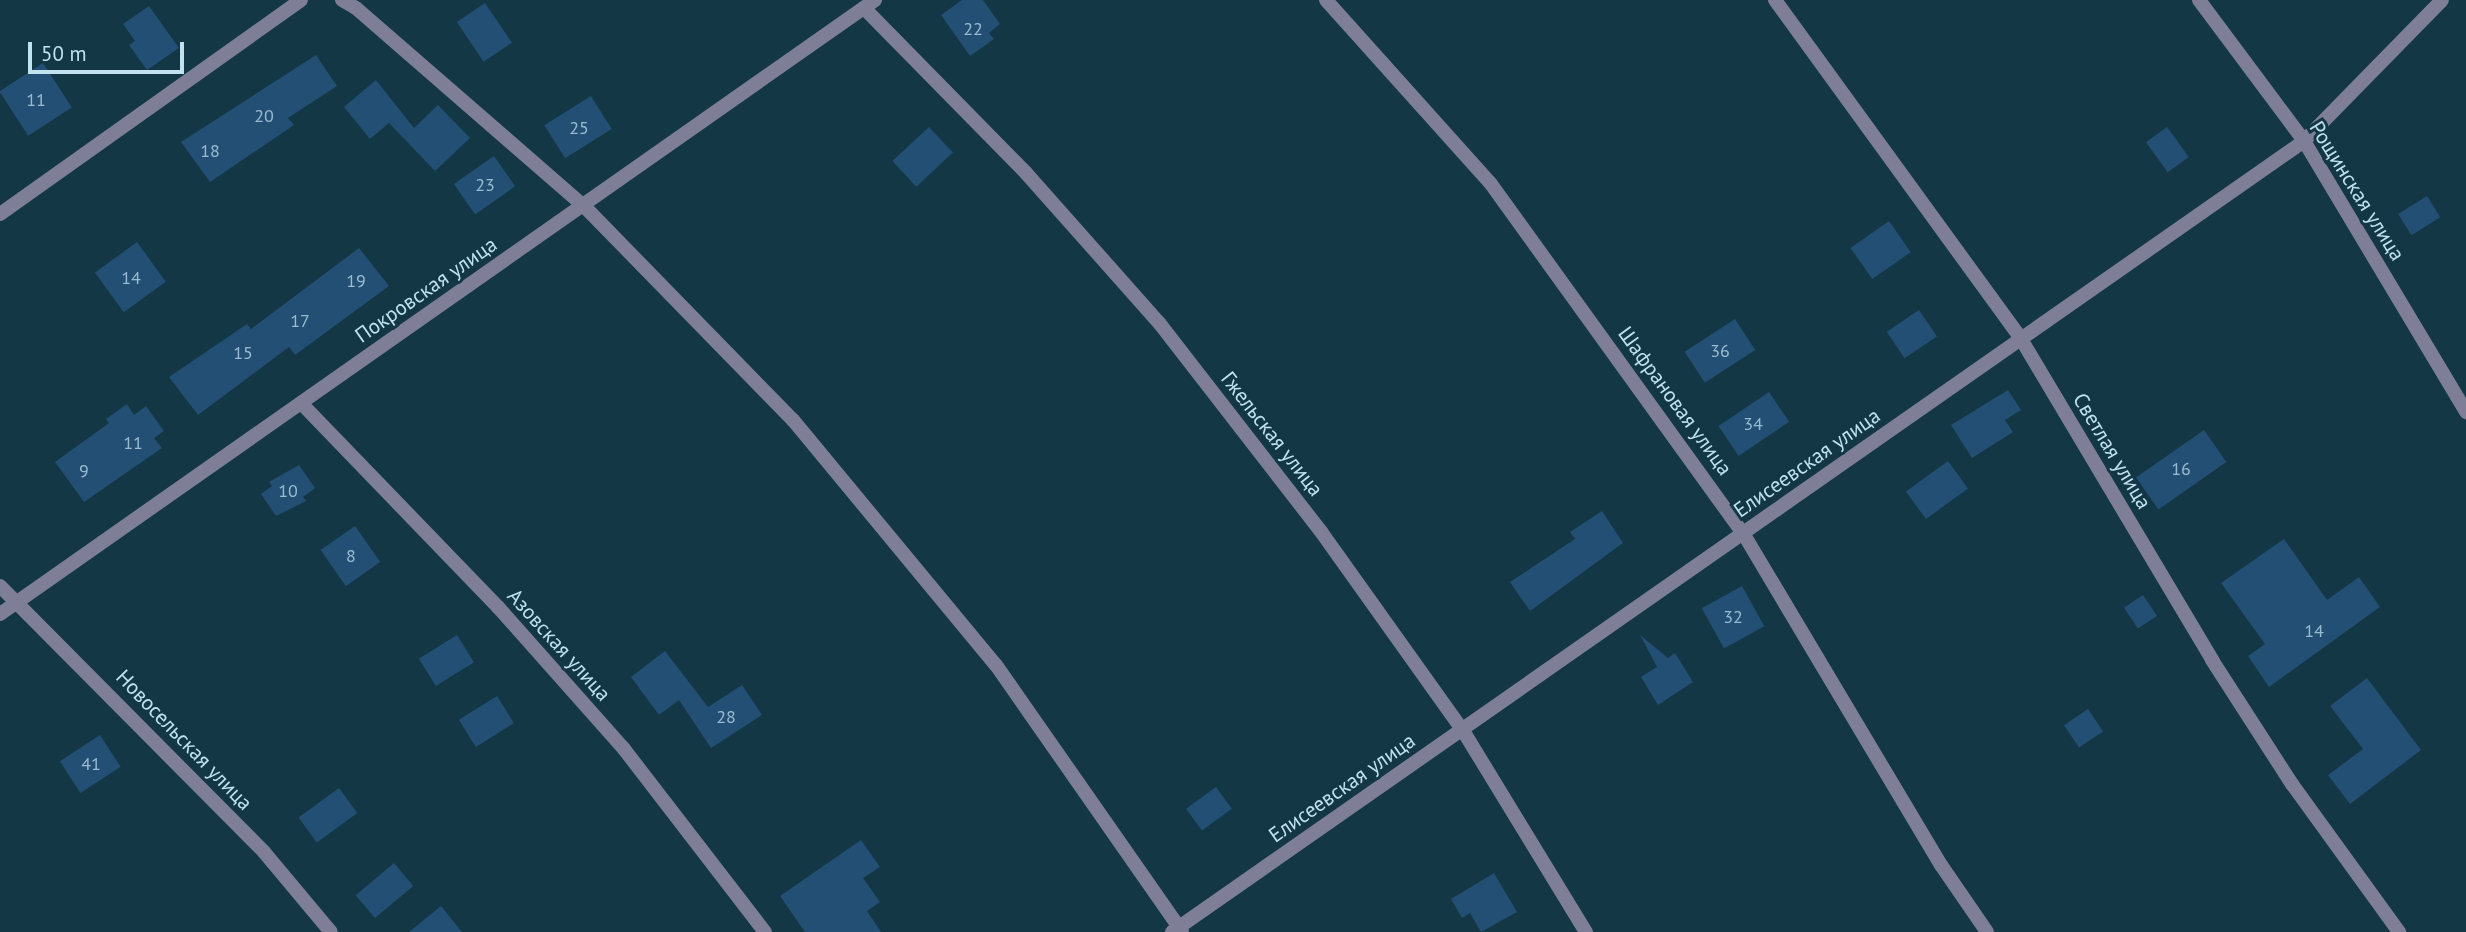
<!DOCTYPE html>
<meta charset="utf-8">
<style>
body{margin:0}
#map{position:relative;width:2466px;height:932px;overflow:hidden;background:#133744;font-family:"PT Sans",sans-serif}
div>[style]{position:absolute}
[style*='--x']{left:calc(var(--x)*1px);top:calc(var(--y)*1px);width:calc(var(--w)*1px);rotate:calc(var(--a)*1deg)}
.building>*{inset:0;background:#224f73;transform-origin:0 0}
.minor>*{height:14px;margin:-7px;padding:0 7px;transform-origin:7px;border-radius:7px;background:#7e7f96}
span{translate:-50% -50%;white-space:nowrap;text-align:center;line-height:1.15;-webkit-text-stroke:6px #133744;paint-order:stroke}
.number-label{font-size:18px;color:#99bcd0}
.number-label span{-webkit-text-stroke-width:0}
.street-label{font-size:21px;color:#c1e1ef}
.scale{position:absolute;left:28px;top:42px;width:156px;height:32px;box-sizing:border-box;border:4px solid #c1e1ef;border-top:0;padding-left:9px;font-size:21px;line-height:24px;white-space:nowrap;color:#c1e1ef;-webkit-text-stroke:5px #133744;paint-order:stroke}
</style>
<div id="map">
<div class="building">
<i style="clip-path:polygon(962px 0,983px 0,1000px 24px,989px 33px,994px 39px,970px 56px,941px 15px)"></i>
<i style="left:485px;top:3px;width:48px;height:34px;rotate:56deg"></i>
<i style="clip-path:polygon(149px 6px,179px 48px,147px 70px,129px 45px,135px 41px,123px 24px)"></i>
<i style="clip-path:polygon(316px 55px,337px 86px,288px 118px,294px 125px,210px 182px,181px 142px)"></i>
<i style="left:43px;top:63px;width:53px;height:52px;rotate:57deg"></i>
<i style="clip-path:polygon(376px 80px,414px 128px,438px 105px,470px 138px,435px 171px,389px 123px,370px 139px,344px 107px)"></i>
<i style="left:591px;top:96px;width:39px;height:55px;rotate:58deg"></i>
<i style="left:929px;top:127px;width:35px;height:50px;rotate:47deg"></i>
<i style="left:2167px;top:127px;width:37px;height:26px;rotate:54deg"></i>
<i style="left:494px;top:156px;width:37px;height:49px;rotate:55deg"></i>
<i style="left:2427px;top:196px;width:25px;height:34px;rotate:58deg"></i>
<i style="left:1889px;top:221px;width:38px;height:47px;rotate:55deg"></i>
<i style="left:137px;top:242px;width:49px;height:52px;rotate:54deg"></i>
<i style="clip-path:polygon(359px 248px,389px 286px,295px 355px,289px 347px,198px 415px,169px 377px,247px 324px,251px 329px)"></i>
<i style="left:1919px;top:310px;width:32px;height:39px;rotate:56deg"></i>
<i style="left:1735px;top:319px;width:37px;height:60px;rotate:57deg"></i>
<i style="clip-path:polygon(2008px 390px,2021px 410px,2005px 420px,2013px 432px,1972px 458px,1951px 425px)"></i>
<i style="left:1769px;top:392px;width:36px;height:61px;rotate:56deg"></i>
<i style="clip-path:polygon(127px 404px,134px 415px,146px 406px,164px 431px,154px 438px,162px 448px,84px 502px,55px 462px,109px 423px,106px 419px)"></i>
<i style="left:2204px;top:430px;width:39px;height:83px;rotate:55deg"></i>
<i style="left:1948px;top:461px;width:34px;height:52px;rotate:54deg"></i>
<i style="clip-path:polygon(299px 465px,315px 488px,303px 497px,306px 501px,276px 516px,261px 494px,272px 486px,269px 482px)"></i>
<i style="clip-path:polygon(1602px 511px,1623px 543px,1530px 611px,1510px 582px,1575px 539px,1570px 532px)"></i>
<i style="left:355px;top:526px;width:44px;height:42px;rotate:55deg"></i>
<i style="clip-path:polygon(2284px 539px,2327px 600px,2359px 577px,2380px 607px,2269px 687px,2248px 656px,2265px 644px,2221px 583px)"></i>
<i style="left:1742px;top:586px;width:46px;height:46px;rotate:61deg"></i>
<i style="left:2143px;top:595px;width:25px;height:23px;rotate:56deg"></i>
<i style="left:457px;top:635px;width:32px;height:45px;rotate:58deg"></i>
<i style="clip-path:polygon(1640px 635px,1668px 658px,1675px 653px,1693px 682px,1658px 705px,1641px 677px,1657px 667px)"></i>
<i style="clip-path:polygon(665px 651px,708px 707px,742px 685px,762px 715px,711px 748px,679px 700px,659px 715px,631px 677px)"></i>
<i style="clip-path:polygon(2367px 678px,2421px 750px,2350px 804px,2328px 775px,2363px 749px,2330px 706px)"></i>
<i style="left:497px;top:696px;width:32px;height:45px;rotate:58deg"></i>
<i style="left:2088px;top:709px;width:27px;height:29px;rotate:56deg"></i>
<i style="left:100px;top:735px;width:38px;height:48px;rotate:57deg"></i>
<i style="left:1216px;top:787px;width:27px;height:37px;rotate:54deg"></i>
<i style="left:339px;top:788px;width:31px;height:50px;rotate:54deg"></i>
<i style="clip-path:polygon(861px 840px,880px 867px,863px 878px,880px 902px,867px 911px,881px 932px,805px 932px,780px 896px)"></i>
<i style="left:394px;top:863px;width:30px;height:50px;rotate:50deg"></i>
<i style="clip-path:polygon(1494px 873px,1517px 912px,1481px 932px,1470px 913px,1462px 918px,1451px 899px)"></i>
<i style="clip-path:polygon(441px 906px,462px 932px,409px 932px)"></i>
</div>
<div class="minor">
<i style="--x:342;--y:0;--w:16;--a:30"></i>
<i style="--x:356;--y:8;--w:301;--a:41"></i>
<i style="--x:583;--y:205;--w:301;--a:45.7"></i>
<i style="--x:793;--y:420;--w:318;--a:50.4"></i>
<i style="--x:996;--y:665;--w:325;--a:55.1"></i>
<i style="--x:1326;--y:0;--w:247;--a:48.1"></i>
<i style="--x:1491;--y:184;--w:430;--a:54.2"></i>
<i style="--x:1743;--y:533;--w:387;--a:59.2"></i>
<i style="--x:1941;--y:865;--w:81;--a:55.5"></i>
<i style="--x:1775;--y:0;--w:419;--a:54"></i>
<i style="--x:2021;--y:339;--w:374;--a:59.2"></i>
<i style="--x:2212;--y:660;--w:148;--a:57.2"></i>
<i style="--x:2292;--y:784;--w:183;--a:54.1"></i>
<i style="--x:2199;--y:0;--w:176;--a:53.3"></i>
<i style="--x:2304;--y:141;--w:316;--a:59.1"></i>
<i style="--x:864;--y:8;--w:231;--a:45.5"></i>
<i style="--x:1026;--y:173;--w:202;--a:48.4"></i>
<i style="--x:1160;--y:324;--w:264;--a:52.2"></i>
<i style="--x:1322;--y:533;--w:241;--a:54.5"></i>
<i style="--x:1462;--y:729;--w:238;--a:58.6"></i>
<i style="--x:0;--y:214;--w:369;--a:-35.4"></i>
<i style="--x:301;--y:403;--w:284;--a:46"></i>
<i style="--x:498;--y:607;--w:190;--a:48.4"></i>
<i style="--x:624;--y:749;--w:231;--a:52.4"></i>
<i style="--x:0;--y:586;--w:375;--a:45.2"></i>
<i style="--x:264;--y:852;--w:104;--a:50.1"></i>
<i style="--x:0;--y:614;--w:1069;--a:-35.06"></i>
<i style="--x:1172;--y:932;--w:1381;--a:-34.94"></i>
<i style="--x:2304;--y:141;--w:197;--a:-45.6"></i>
</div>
<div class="number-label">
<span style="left:973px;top:29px">22</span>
<span style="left:36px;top:100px">11</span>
<span style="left:264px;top:116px">20</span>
<span style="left:579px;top:128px">25</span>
<span style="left:210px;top:151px">18</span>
<span style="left:485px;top:185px">23</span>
<span style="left:131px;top:278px">14</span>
<span style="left:356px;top:281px">19</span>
<span style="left:300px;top:321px">17</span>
<span style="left:1720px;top:351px">36</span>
<span style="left:243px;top:353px">15</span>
<span style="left:1753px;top:424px">34</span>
<span style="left:133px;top:443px">11</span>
<span style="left:2181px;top:469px">16</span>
<span style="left:84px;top:471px">9</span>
<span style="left:288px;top:491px">10</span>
<span style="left:351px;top:556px">8</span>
<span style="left:1733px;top:617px">32</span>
<span style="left:2314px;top:631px">14</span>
<span style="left:726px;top:717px">28</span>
<span style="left:91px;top:764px">41</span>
</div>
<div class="street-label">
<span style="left:2357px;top:191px;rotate:58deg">Рощинская улица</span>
<span style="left:426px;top:290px;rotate:-35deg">Покровская улица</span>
<span style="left:1675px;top:401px;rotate:54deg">Шафрановая улица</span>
<span style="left:1272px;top:434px;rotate:52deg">Гжельская улица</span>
<span style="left:2112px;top:451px;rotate:59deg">Светлая улица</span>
<span style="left:1807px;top:463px;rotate:-35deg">Елисеевская улица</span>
<span style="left:559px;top:645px;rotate:48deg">Азовская улица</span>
<span style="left:184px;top:740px;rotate:46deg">Новосельская улица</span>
<span style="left:1342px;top:788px;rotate:-35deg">Елисеевская улица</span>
</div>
<div class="scale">50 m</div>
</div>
